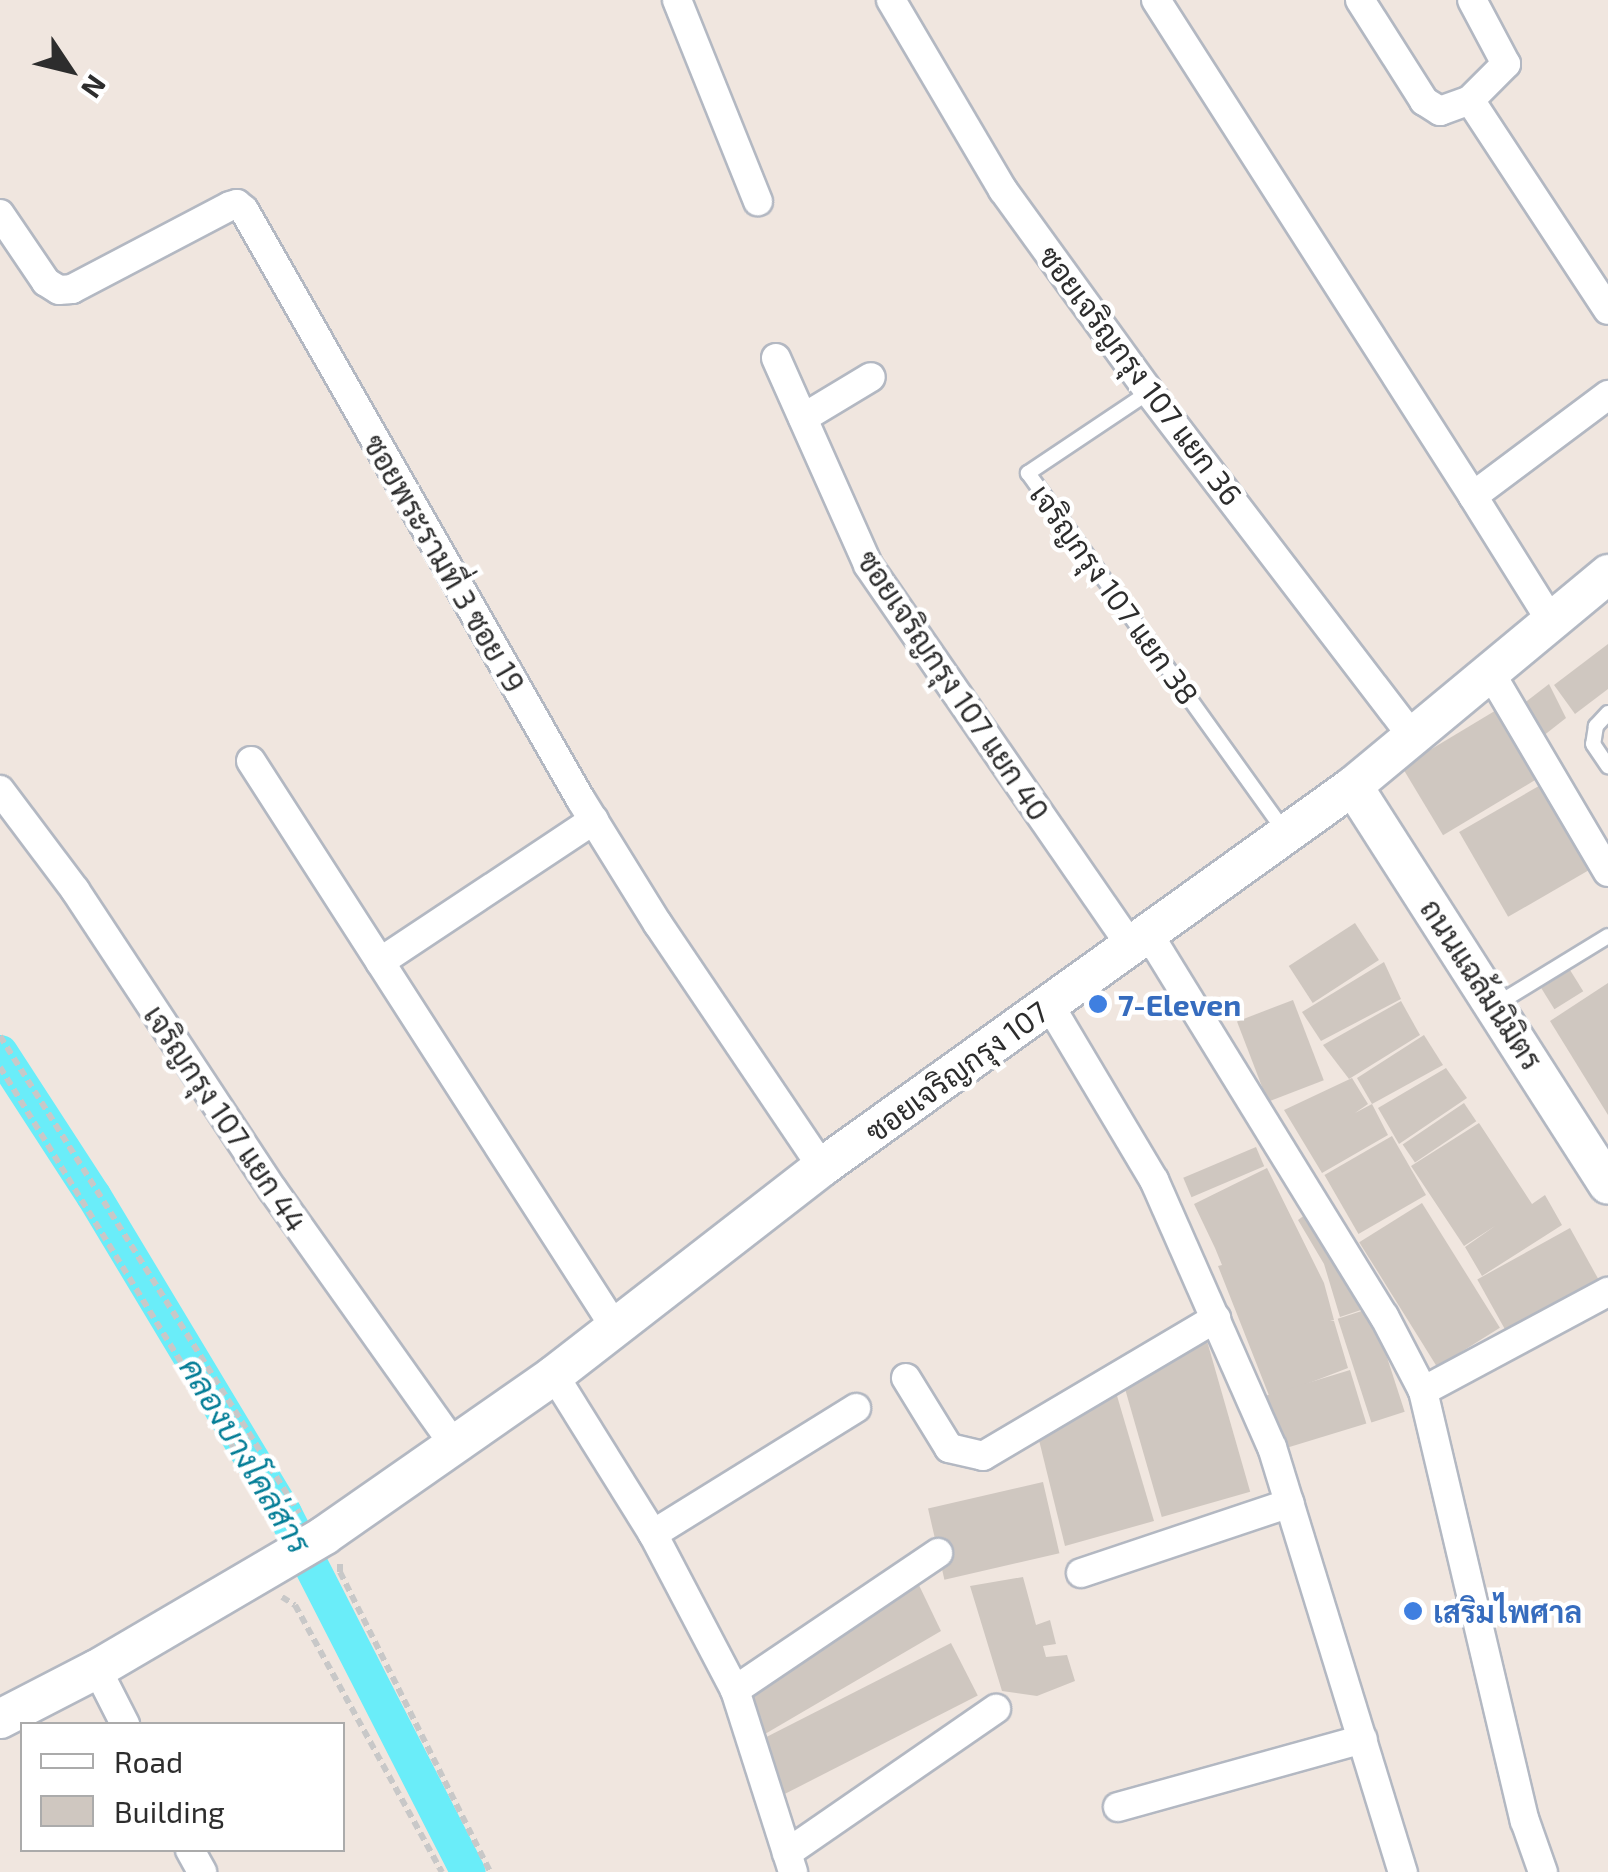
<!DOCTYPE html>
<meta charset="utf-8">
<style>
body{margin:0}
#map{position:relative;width:1608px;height:1872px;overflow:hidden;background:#f0e6df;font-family:"Exo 2",Sarabun,sans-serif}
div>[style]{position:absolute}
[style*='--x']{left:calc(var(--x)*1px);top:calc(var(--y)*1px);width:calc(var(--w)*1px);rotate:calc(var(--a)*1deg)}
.canal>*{height:35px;margin:-17.5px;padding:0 17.5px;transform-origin:17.5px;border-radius:17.5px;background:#6aedf9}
.building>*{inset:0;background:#cfc7c0;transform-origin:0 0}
.path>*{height:6px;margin-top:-3px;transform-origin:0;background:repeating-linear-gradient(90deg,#c8c8c8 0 8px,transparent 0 13px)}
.roads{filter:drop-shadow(2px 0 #b3b8c2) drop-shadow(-2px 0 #b3b8c2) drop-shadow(0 2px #b3b8c2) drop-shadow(0 -2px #b3b8c2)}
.lane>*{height:14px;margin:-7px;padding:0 7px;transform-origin:7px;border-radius:7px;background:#fff}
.street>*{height:28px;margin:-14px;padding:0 14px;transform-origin:14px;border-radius:14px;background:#fff}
.secondary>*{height:38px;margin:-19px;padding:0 19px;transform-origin:19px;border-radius:19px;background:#fff}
.dots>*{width:28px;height:28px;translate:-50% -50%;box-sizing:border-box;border:5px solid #fff;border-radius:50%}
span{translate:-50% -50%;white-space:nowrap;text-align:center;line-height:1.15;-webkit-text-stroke:9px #fff;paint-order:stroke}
.street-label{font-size:30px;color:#2d2d2d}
.shop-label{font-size:30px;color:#366cbe;font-weight:700}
.left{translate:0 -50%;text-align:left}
.water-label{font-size:32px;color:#037d96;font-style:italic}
.legend{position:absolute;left:20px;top:1722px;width:325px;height:130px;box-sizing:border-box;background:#fff;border:2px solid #ababab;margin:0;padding:12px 18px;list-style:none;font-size:30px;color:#2d2d2d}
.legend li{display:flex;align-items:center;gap:20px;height:50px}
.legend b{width:50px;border:2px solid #ababab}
.north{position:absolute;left:20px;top:20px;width:100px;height:100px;-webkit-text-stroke:8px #fff;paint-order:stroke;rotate:125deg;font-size:28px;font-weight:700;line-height:40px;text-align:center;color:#2d2d2d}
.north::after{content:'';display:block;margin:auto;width:35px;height:45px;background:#2d2d2d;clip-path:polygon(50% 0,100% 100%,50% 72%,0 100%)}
</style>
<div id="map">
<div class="canal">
<i style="--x:0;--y:1052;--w:171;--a:57"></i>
<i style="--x:93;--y:1195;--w:371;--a:59"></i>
<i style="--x:284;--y:1513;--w:403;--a:62.9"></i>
</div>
<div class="building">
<i style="clip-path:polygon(1608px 644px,1608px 689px,1575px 714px,1554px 685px)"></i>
<i style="clip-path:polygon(1549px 684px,1566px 718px,1538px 740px,1518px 708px)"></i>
<i style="left:1503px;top:706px;width:80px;height:118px;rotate:59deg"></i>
<i style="left:1544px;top:783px;width:98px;height:98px;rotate:60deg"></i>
<i style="left:1355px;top:923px;width:44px;height:79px;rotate:57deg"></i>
<i style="clip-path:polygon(1384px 962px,1401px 999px,1321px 1041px,1302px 1012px)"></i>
<i style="left:1570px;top:970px;width:25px;height:34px;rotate:58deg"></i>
<i style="clip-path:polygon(1608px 983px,1608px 1115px,1550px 1021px)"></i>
<i style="left:1293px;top:1000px;width:86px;height:60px;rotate:69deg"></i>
<i style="clip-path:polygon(1401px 1001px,1420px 1035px,1349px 1079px,1323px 1045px)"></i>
<i style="clip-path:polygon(1424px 1035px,1443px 1065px,1372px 1104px,1357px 1078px)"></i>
<i style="clip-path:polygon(1446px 1068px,1467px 1098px,1399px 1144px,1378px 1108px)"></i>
<i style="clip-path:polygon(1352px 1078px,1368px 1104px,1355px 1113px,1372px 1104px,1388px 1135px,1322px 1173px,1284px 1110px)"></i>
<i style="left:1464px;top:1103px;width:22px;height:74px;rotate:56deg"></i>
<i style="clip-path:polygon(1479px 1123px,1532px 1204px,1545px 1195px,1562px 1225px,1482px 1276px,1465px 1247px,1495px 1226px,1464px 1246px,1411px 1166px)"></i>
<i style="left:1392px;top:1136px;width:68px;height:78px;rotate:60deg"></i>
<i style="left:1256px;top:1147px;width:21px;height:79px;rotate:67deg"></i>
<i style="clip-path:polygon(1267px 1168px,1324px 1283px,1334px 1320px,1330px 1321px,1334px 1321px,1348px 1368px,1270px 1398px,1218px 1266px,1222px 1265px,1215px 1248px,1194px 1204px)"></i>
<i style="left:1422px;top:1203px;width:147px;height:74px;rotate:58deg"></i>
<i style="clip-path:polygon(1317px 1206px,1345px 1262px,1361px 1310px,1340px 1317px,1324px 1264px,1298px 1220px)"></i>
<i style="left:1570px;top:1228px;width:63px;height:106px;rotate:61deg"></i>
<i style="left:1371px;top:1308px;width:109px;height:35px;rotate:72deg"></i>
<i style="left:1205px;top:1334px;width:164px;height:92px;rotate:74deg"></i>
<i style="left:1350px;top:1370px;width:56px;height:89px;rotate:73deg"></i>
<i style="clip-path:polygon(1115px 1389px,1154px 1521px,1065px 1546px,1037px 1432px)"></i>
<i style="left:1043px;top:1482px;width:73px;height:118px;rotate:77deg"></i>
<i style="clip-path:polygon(1023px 1577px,1036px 1625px,1050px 1620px,1056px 1644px,1043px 1646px,1046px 1657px,1067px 1655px,1075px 1681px,1037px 1696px,1002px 1691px,970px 1586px)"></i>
<i style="clip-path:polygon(916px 1579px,941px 1631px,765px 1734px,746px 1691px)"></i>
<i style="left:951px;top:1643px;width:59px;height:220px;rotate:63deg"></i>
</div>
<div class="path">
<i style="--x:0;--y:1036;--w:563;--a:57.92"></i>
<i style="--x:0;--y:1067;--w:513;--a:58.48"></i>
<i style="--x:268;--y:1504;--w:20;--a:72"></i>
<i style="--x:340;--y:1564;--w:8;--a:90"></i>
<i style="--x:340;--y:1572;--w:335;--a:63.4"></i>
<i style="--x:282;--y:1597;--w:15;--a:32"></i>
<i style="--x:295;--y:1605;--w:305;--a:61.2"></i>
</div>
<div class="roads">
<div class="lane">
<i style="--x:1149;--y:392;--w:146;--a:146.2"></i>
<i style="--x:1028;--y:473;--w:443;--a:54.4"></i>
<i style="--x:1608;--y:713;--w:18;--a:133"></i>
<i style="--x:1596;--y:726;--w:18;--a:99"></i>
<i style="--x:1593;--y:744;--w:27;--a:56"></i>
<i style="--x:1497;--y:1004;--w:130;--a:-31.5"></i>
</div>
<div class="street">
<i style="--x:677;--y:0;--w:217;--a:68.1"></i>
<i style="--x:891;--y:0;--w:221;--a:59.5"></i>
<i style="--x:1003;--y:190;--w:249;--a:54.1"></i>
<i style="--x:1149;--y:392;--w:433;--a:52.6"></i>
<i style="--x:1156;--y:0;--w:589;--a:57.42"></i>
<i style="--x:1360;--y:0;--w:120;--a:57.6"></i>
<i style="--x:1424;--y:101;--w:19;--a:32"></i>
<i style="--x:1440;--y:111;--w:32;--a:-20"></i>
<i style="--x:1470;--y:100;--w:51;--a:-45"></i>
<i style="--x:1506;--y:64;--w:72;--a:-118"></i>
<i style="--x:1470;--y:100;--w:251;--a:56.7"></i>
<i style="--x:0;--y:214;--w:82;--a:55.9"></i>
<i style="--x:46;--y:282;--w:15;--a:32"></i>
<i style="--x:59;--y:290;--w:13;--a:-4"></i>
<i style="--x:72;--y:289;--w:178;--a:-27.7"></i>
<i style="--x:230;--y:206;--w:7;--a:-16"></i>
<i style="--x:237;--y:204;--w:9;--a:41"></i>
<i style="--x:244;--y:210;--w:679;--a:60.27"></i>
<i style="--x:581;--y:800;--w:146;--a:58.2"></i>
<i style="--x:658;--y:924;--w:293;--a:56"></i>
<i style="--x:776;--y:358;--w:227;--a:66"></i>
<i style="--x:868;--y:565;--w:462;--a:55.4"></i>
<i style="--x:803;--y:418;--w:79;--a:-31.1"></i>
<i style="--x:1551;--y:621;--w:147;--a:-122"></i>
<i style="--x:1473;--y:496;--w:169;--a:-36.8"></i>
<i style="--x:1490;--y:672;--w:232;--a:59.5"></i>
<i style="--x:251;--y:761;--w:675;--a:57.27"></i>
<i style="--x:0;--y:790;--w:125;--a:53.1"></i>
<i style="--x:75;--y:890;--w:359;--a:56.6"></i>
<i style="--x:273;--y:1190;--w:313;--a:54.6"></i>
<i style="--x:1148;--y:933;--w:450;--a:58.4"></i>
<i style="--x:1384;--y:1316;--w:85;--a:62.5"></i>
<i style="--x:1423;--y:1391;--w:442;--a:76.7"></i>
<i style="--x:1525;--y:1821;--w:54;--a:70.6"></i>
<i style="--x:380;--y:962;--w:257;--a:-33.6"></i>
<i style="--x:1049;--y:1004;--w:205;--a:59.2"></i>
<i style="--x:1154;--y:1180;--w:292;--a:66.2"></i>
<i style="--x:1272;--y:1447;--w:445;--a:72.9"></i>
<i style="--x:554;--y:1375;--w:187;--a:58.1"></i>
<i style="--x:653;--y:1534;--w:176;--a:62.3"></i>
<i style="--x:735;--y:1690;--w:191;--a:72.3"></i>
<i style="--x:906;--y:1378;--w:82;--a:58.4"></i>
<i style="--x:949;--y:1448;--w:35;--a:13"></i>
<i style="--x:983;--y:1456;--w:271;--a:-30.6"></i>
<i style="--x:1423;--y:1391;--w:210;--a:-28.2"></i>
<i style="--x:653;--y:1534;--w:239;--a:-31.8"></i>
<i style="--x:1081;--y:1573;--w:220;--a:-18.5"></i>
<i style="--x:97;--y:1669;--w:62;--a:63"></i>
<i style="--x:735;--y:1690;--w:245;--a:-34"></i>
<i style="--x:1118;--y:1807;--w:254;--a:-15.5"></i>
<i style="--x:190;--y:1850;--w:25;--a:61"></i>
<i style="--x:787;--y:1853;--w:254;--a:-34.6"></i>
</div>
<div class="secondary">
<i style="--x:1353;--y:786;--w:473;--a:57.4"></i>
<i style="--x:0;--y:1719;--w:109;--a:-27.3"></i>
<i style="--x:97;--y:1669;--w:264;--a:-30.4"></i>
<i style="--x:325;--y:1535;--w:279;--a:-34.9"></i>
<i style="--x:554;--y:1375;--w:339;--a:-37.8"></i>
<i style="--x:822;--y:1167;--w:654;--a:-35.66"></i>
<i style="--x:1353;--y:786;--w:332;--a:-39.7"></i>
</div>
</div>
<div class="dots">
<i style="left:1098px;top:1004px;background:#3f7fe0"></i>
<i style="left:1413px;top:1611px;background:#3f7fe0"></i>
</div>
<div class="street-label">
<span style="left:1141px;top:375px;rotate:53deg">ซอยเจริญกรุง 107 แยก 36</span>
<span style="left:445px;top:563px;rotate:60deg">ซอยพระรามที่ 3 ซอย 19</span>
<span style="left:1115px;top:594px;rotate:54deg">เจริญกรุง 107 แยก 38</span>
<span style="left:954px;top:685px;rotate:56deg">ซอยเจริญกรุง 107 แยก 40</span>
<span style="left:1482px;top:984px;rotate:57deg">ถนนแฉล้มนิมิตร</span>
<span style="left:956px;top:1071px;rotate:-36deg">ซอยเจริญกรุง 107</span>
<span style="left:226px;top:1118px;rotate:56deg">เจริญกรุง 107 แยก 44</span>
</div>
<div class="shop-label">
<span class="left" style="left:1118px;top:1004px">7-Eleven</span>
<span class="left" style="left:1433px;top:1611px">เสริมไพศาล</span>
</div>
<div class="water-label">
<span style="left:246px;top:1455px;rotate:59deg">คลองบางโคล่สาร</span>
</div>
<ul class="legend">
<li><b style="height:12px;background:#fff"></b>Road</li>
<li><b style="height:28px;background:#cfc7c0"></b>Building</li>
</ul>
<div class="north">N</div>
</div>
